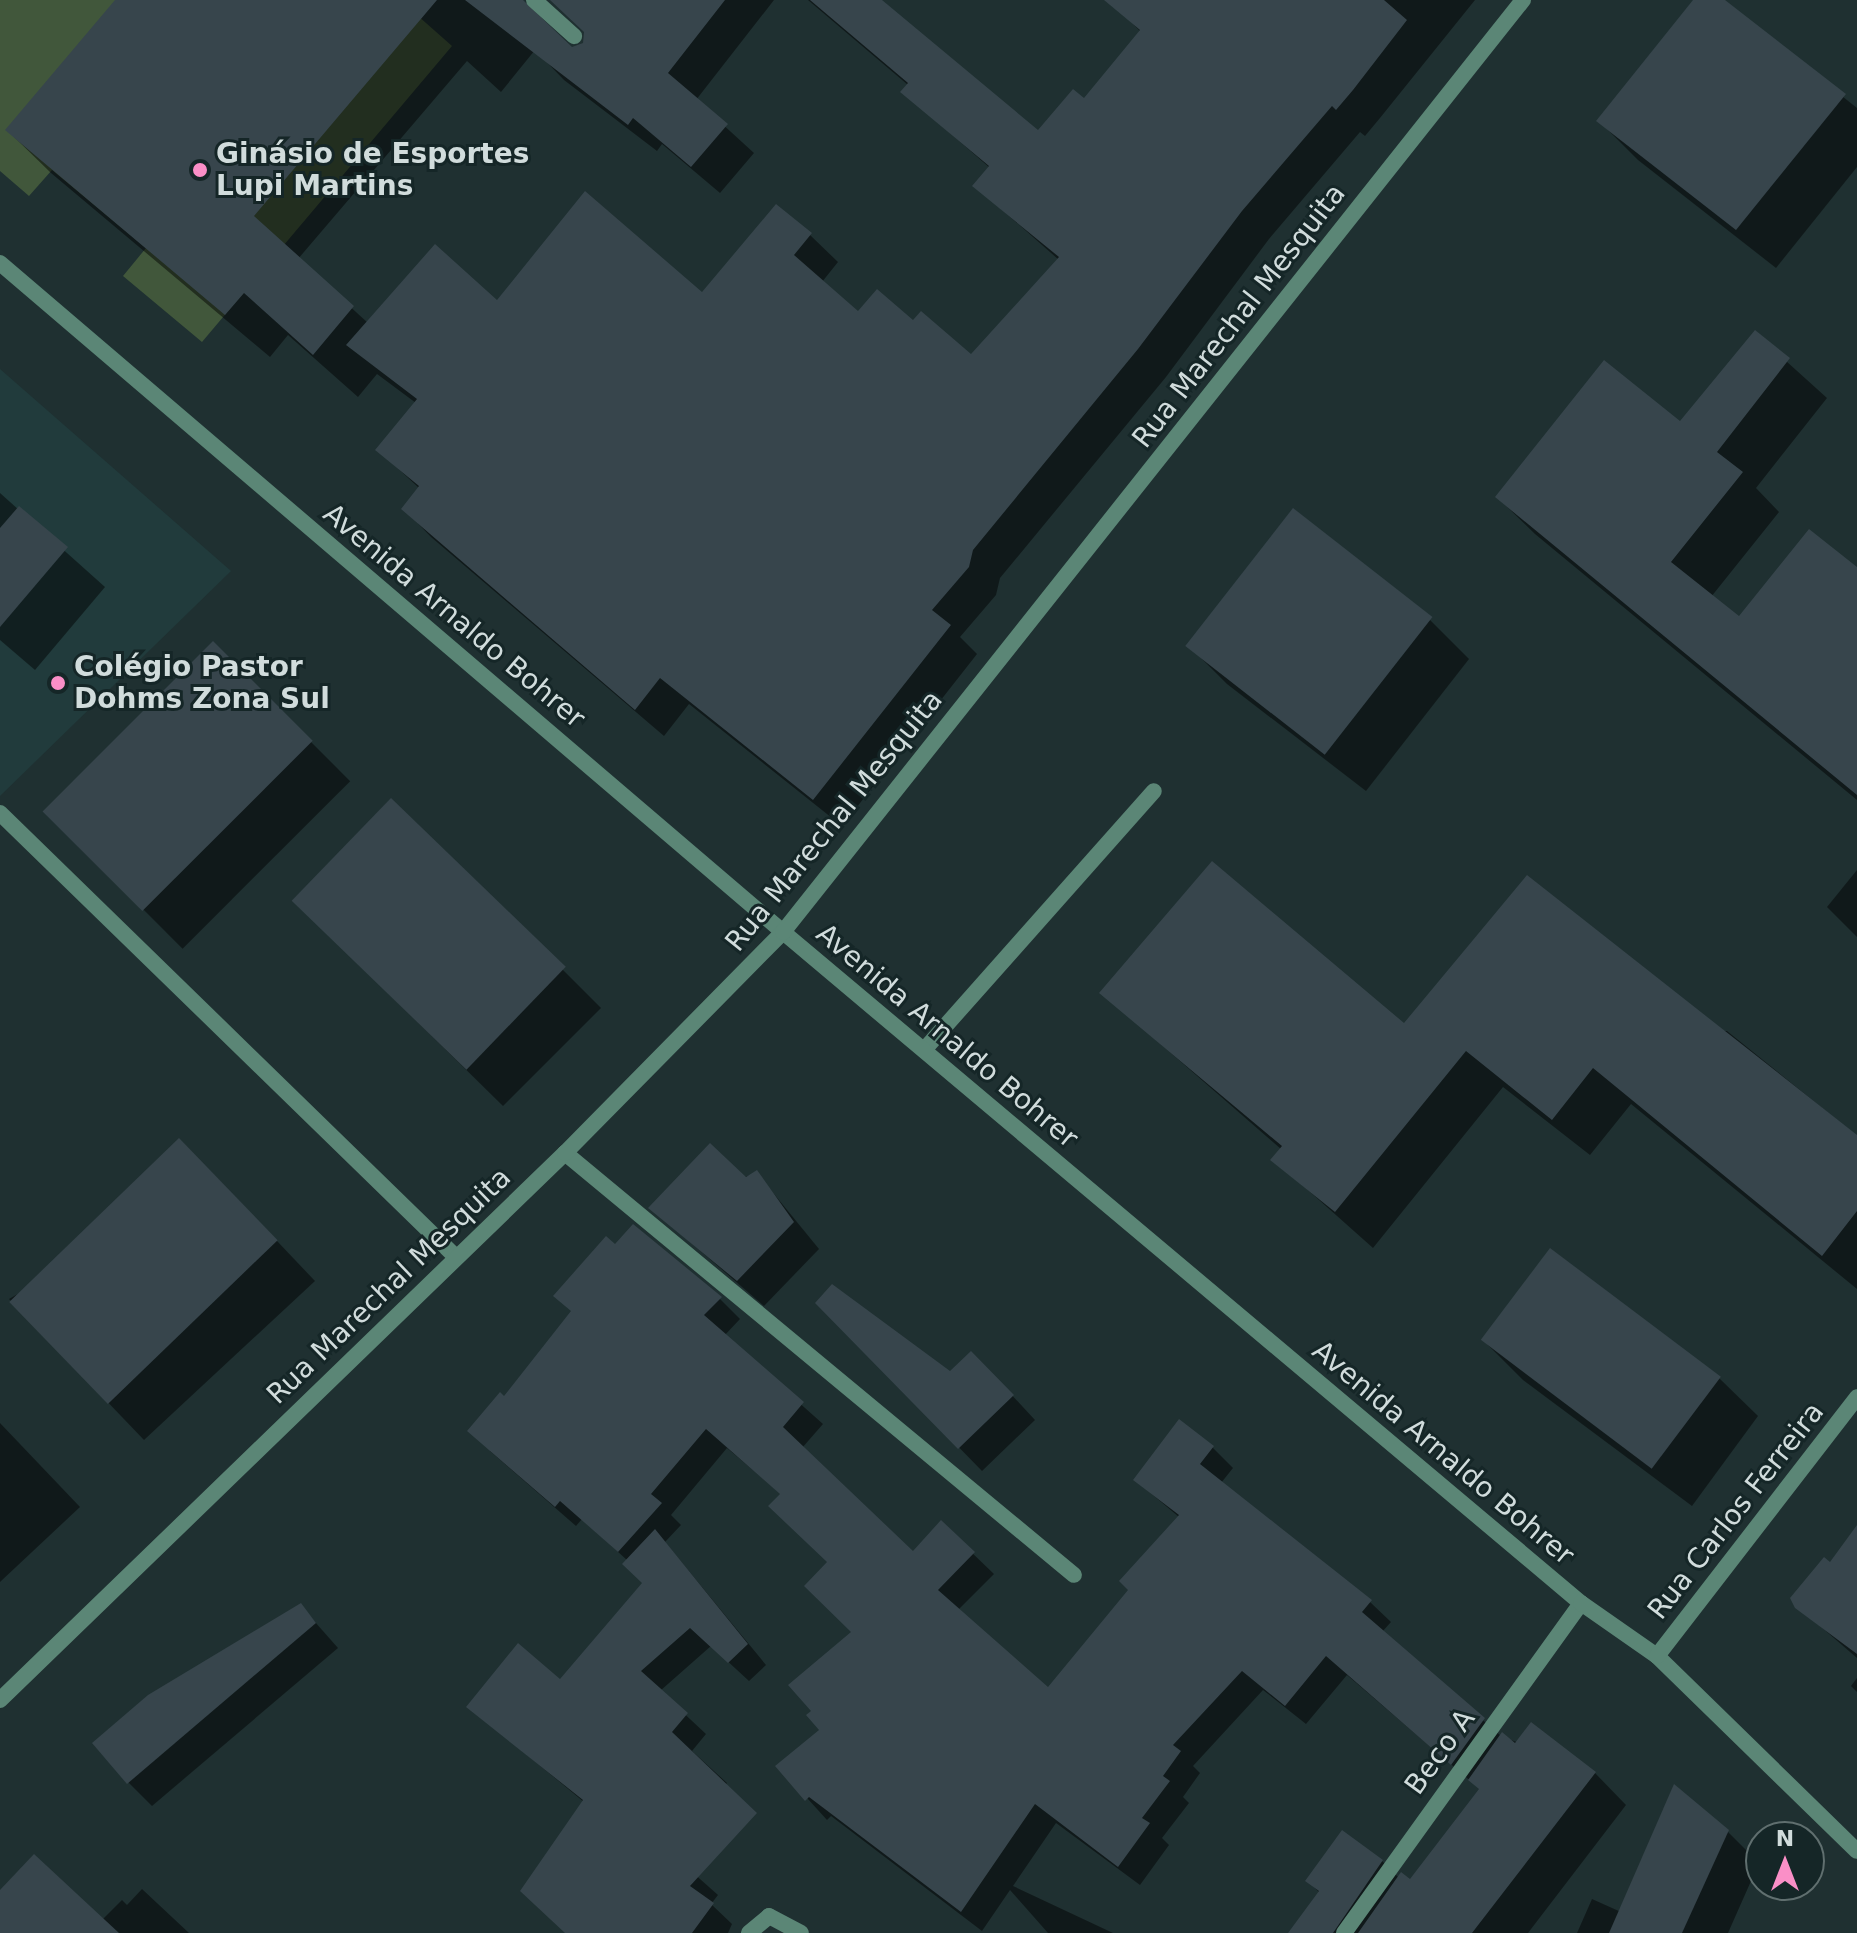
<!DOCTYPE html>
<meta charset="utf-8">
<style>
body{margin:0}
#map{position:relative;width:1857px;height:1933px;overflow:hidden;background:#1f3031;font-family:"DejaVu Sans",sans-serif}
div>[style]{position:absolute}
[style*='--x']{left:calc(var(--x)*1px);top:calc(var(--y)*1px);width:calc(var(--w)*1px);rotate:calc(var(--a)*1deg)}
.built>*{inset:0;background:#213b3c}
.green>*{inset:0;background:#41573b}
.shadow>*{inset:0;background:#0007;transform-origin:0 0}
.building>*{inset:0;background:#37454c;transform-origin:0 0}
.service>*{height:16px;margin:-8px;padding:0 8px;transform-origin:8px;border-radius:8px;background:#5b8676}
.minor>*{height:16px;margin:-8px;padding:0 8px;transform-origin:8px;border-radius:8px;background:#5b8676}
.tertiary>*{height:16px;margin:-8px;padding:0 8px;transform-origin:8px;border-radius:8px;background:#5b8676}
.dots>*{width:22px;height:22px;translate:-50% -50%;box-sizing:border-box;border:4px solid #152627;border-radius:50%}
span{translate:-50% -50%;white-space:nowrap;text-align:center;line-height:1.15;-webkit-text-stroke:6px #152627;paint-order:stroke}
.poi-label{font-size:28px;color:#d1dcdc;font-weight:700}
.left{translate:0 -50%;text-align:left}
.street-label{font-size:28px;color:#d1dcdc}
.north{position:absolute;left:1745px;top:1821px;width:80px;height:80px;box-sizing:border-box;background:#152627;border:2px solid #606f6f;border-radius:50%;rotate:0deg;font-size:22px;font-weight:700;line-height:32px;text-align:center;color:#d1dcdc}
.north::after{content:'';display:block;margin:auto;width:28px;height:36px;background:#fa8fc7;clip-path:polygon(50% 0,100% 100%,50% 72%,0 100%)}
</style>
<div id="map">
<div class="built">
<i style="clip-path:polygon(0 369px,231px 571px,0 796px)"></i>
</div>
<div class="green">
<i style="clip-path:polygon(0 0,400px 0,452px 46px,202px 342px,123px 276px,146px 248px,52px 170px,29px 196px,0 171px)"></i>
</div>
<div class="shadow">
<i style="clip-path:polygon(117px 0,514px 0,571px 49px,584px 44px,586px 32px,576px 0,774px 0,696px 100px,754px 153px,720px 193px,662px 144px,657px 151px,564px 80px,535px 50px,501px 92px,467px 61px,298px 259px,368px 323px,497px 303px,702px 295px,810px 235px,838px 262px,822px 282px,859px 313px,914px 323px,971px 357px,1059px 260px,975px 186px,990px 168px,903px 92px,908px 85px,808px 0,879px 0,1039px 133px,1084px 100px,1141px 32px,1117px 8px,1124px 0,1475px 0,1380px 118px,1365px 136px,1360px 132px,1269px 239px,1166px 377px,1000px 578px,996px 595px,960px 637px,977px 654px,842px 826px,689px 704px,664px 736px,431px 537px,404px 509px,419px 488px,378px 450px,416px 403px,377px 374px,358px 397px,288px 335px,270px 357px,51px 173px,7px 130px)"></i>
<i style="clip-path:polygon(1695px 0,1721px 0,1857px 108px,1857px 167px,1776px 268px,1638px 160px,1599px 121px)"></i>
<i style="clip-path:polygon(1755px 333px,1827px 398px,1756px 488px,1779px 512px,1711px 597px,1739px 619px,1857px 570px,1857px 800px,1535px 534px,1497px 497px,1681px 423px)"></i>
<i style="clip-path:polygon(0 493px,105px 587px,35px 670px,0 640px)"></i>
<i style="clip-path:polygon(1430px 620px,1469px 659px,1366px 791px,1227px 684px,1188px 645px)"></i>
<i style="left:213px;top:644px;width:194px;height:237px;rotate:45deg"></i>
<i style="clip-path:polygon(1857px 870px,1857px 937px,1827px 907px)"></i>
<i style="clip-path:polygon(332px 938px,562px 969px,601px 1008px,503px 1106px)"></i>
<i style="clip-path:polygon(1102px 993px,1405px 1026px,1727px 1031px,1857px 1136px,1857px 1289px,1631px 1104px,1590px 1155px,1503px 1087px,1373px 1248px,1273px 1159px,1281px 1149px)"></i>
<i style="clip-path:polygon(757px 1173px,819px 1249px,764px 1306px,651px 1208px)"></i>
<i style="clip-path:polygon(218px 1179px,315px 1281px,144px 1440px,9px 1299px)"></i>
<i style="clip-path:polygon(615px 1246px,720px 1299px,740px 1319px,724px 1336px,823px 1424px,802px 1448px,913px 1553px,941px 1523px,994px 1574px,958px 1610px,1049px 1690px,1130px 1590px,1179px 1517px,1135px 1480px,1212px 1447px,1233px 1468px,1221px 1483px,1370px 1602px,1391px 1622px,1382px 1632px,1501px 1736px,1595px 1773px,1626px 1805px,1528px 1933px,1314px 1933px,1320px 1893px,1307px 1880px,1382px 1861px,1399px 1878px,1410px 1882px,1481px 1790px,1347px 1675px,1306px 1724px,1263px 1690px,1193px 1766px,1200px 1773px,1183px 1797px,1189px 1803px,1162px 1838px,1169px 1845px,1140px 1885px,1056px 1823px,1013px 1886px,1113px 1933px,1048px 1933px,1010px 1890px,982px 1931px,831px 1816px,827px 1820px,778px 1766px,821px 1731px,854px 1633px,829px 1562px,782px 1495px,727px 1448px,671px 1515px,681px 1525px,665px 1542px,766px 1665px,749px 1681px,711px 1646px,660px 1691px,706px 1734px,692px 1751px,727px 1783px,673px 1855px,718px 1895px,711px 1904px,732px 1924px,728px 1933px,567px 1933px,584px 1802px,469px 1707px,560px 1682px,644px 1583px,628px 1561px,582px 1519px,576px 1526px,490px 1451px,504px 1399px,573px 1312px)"></i>
<i style="clip-path:polygon(818px 1303px,950px 1373px,995px 1377px,1035px 1420px,982px 1471px)"></i>
<i style="clip-path:polygon(1484px 1341px,1719px 1378px,1758px 1416px,1692px 1506px,1523px 1380px)"></i>
<i style="clip-path:polygon(0 1423px,80px 1507px,0 1582px)"></i>
<i style="clip-path:polygon(1857px 1528px,1857px 1658px,1797px 1606px)"></i>
<i style="clip-path:polygon(300px 1605px,338px 1648px,152px 1806px,128px 1782px)"></i>
<i style="clip-path:polygon(1857px 1678px,1857px 1692px,1851px 1686px)"></i>
<i style="clip-path:polygon(1727px 1831px,1759px 1863px,1728px 1933px,1577px 1933px,1592px 1899px,1621px 1912px)"></i>
<i style="clip-path:polygon(142px 1889px,189px 1933px,0 1933px,0 1893px,102px 1920px,122px 1900px,127px 1905px)"></i>
</div>
<div class="building">
<i style="clip-path:polygon(115px 0,437px 0,254px 216px,354px 306px,313px 355px,244px 293px,225px 315px,5px 130px)"></i>
<i style="clip-path:polygon(465px 0,523px 0,572px 47px,583px 43px,584px 32px,550px 0,725px 0,668px 73px,728px 124px,691px 167px,633px 118px,628px 125px)"></i>
<i style="clip-path:polygon(810px 0,882px 0,1038px 130px,1073px 89px,1084px 98px,1140px 30px,1104px 0,1384px 0,1407px 20px,1353px 90px,1336px 110px,1332px 106px,1242px 211px,1138px 349px,973px 550px,969px 567px,932px 610px,951px 625px,813px 800px,660px 678px,635px 710px,401px 509px,419px 486px,375px 450px,417px 399px,346px 345px,435px 244px,497px 300px,585px 191px,702px 292px,776px 204px,812px 233px,794px 255px,858px 311px,877px 289px,913px 320px,921px 311px,971px 354px,1059px 257px,972px 186px,989px 166px,900px 92px,908px 83px)"></i>
<i style="clip-path:polygon(1693px 0,1725px 0,1846px 94px,1736px 230px,1596px 121px)"></i>
<i style="clip-path:polygon(1755px 330px,1790px 358px,1717px 452px,1743px 472px,1671px 562px,1739px 616px,1809px 529px,1857px 567px,1857px 795px,1495px 497px,1604px 360px,1680px 421px)"></i>
<i style="clip-path:polygon(19px 506px,68px 547px,0 627px,0 528px)"></i>
<i style="left:1293px;top:508px;width:177px;height:175px;rotate:38deg"></i>
<i style="left:213px;top:641px;width:141px;height:241px;rotate:45deg"></i>
<i style="left:391px;top:798px;width:243px;height:143px;rotate:44deg"></i>
<i style="clip-path:polygon(1212px 861px,1404px 1023px,1527px 875px,1857px 1135px,1857px 1211px,1822px 1256px,1593px 1068px,1552px 1120px,1466px 1051px,1335px 1212px,1270px 1160px,1282px 1146px,1099px 993px)"></i>
<i style="left:179px;top:1138px;width:142px;height:236px;rotate:46deg"></i>
<i style="clip-path:polygon(710px 1143px,746px 1177px,757px 1170px,794px 1222px,737px 1281px,648px 1208px)"></i>
<i style="clip-path:polygon(633px 1224px,722px 1297px,704px 1315px,804px 1402px,783px 1427px,913px 1551px,941px 1520px,975px 1552px,938px 1590px,1048px 1687px,1128px 1590px,1119px 1581px,1179px 1515px,1133px 1480px,1179px 1419px,1214px 1446px,1200px 1464px,1372px 1600px,1362px 1612px,1485px 1718px,1451px 1765px,1326px 1656px,1285px 1706px,1242px 1671px,1173px 1745px,1181px 1751px,1163px 1776px,1170px 1781px,1142px 1818px,1150px 1823px,1118px 1867px,1035px 1804px,961px 1912px,809px 1797px,805px 1801px,775px 1766px,819px 1730px,806px 1715px,811px 1711px,788px 1685px,851px 1632px,804px 1586px,827px 1562px,768px 1506px,780px 1494px,706px 1429px,651px 1494px,662px 1503px,618px 1552px,560px 1501px,555px 1507px,467px 1431px,500px 1392px,504px 1396px,571px 1311px,553px 1296px,606px 1236px,615px 1244px)"></i>
<i style="left:1550px;top:1248px;width:214px;height:115px;rotate:37deg"></i>
<i style="clip-path:polygon(832px 1284px,950px 1371px,971px 1351px,1014px 1395px,958px 1449px,815px 1303px)"></i>
<i style="clip-path:polygon(1857px 1525px,1857px 1654px,1795px 1608px,1790px 1598px,1824px 1557px,1830px 1562px)"></i>
<i style="clip-path:polygon(655px 1529px,748px 1644px,728px 1663px,690px 1628px,641px 1671px,688px 1713px,672px 1732px,757px 1813px,690px 1886px,714px 1903px,692px 1933px,565px 1933px,520px 1891px,583px 1800px,466px 1707px,518px 1643px,560px 1679px,642px 1583px,622px 1564px)"></i>
<i style="clip-path:polygon(301px 1603px,316px 1623px,127px 1784px,92px 1743px,148px 1695px)"></i>
<i style="clip-path:polygon(1531px 1722px,1596px 1772px,1472px 1933px,1358px 1933px,1401px 1872px,1410px 1879px,1479px 1789px,1468px 1780px,1502px 1732px,1515px 1743px)"></i>
<i style="clip-path:polygon(1674px 1784px,1729px 1830px,1682px 1933px,1609px 1933px)"></i>
<i style="clip-path:polygon(1342px 1830px,1383px 1860px,1333px 1933px,1288px 1933px,1319px 1891px,1305px 1881px)"></i>
<i style="clip-path:polygon(34px 1854px,119px 1933px,0 1933px,0 1890px)"></i>
</div>
<div class="service">
<i style="--x:534;--y:0;--w:54;--a:42"></i>
<i style="--x:0;--y:813;--w:636;--a:44.24"></i>
<i style="--x:924;--y:1050;--w:346;--a:-48.4"></i>
<i style="--x:565;--y:1153;--w:661;--a:39.66"></i>
<i style="--x:749;--y:1933;--w:26;--a:-40"></i>
<i style="--x:769;--y:1916;--w:36;--a:28"></i>
<i style="--x:1344;--y:1933;--w:406;--a:-54.3"></i>
</div>
<div class="minor">
<i style="--x:783;--y:932;--w:1043;--a:40.06"></i>
<i style="--x:1581;--y:1603;--w:93;--a:34.9"></i>
<i style="--x:1657;--y:1656;--w:279;--a:44.3"></i>
<i style="--x:1657;--y:1656;--w:327;--a:-52.3"></i>
</div>
<div class="tertiary">
<i style="--x:0;--y:263;--w:1030;--a:40.51"></i>
<i style="--x:0;--y:1700;--w:786;--a:-44.07"></i>
<i style="--x:565;--y:1153;--w:310;--a:-45.4"></i>
<i style="--x:783;--y:932;--w:1190;--a:-51.55"></i>
</div>
<div class="dots">
<i style="left:200px;top:170px;background:#fa8fc7"></i>
<i style="left:58px;top:683px;background:#fa8fc7"></i>
</div>
<div class="poi-label">
<span class="left" style="left:216px;top:170px">Ginásio de Esportes<br>Lupi Martins</span>
<span class="left" style="left:74px;top:683px">Colégio Pastor<br>Dohms Zona Sul</span>
</div>
<div class="street-label">
<span style="left:1239px;top:316px;rotate:-52deg">Rua Marechal Mesquita</span>
<span style="left:454px;top:616px;rotate:40deg">Avenida Arnaldo Bohrer</span>
<span style="left:834px;top:821px;rotate:-51deg">Rua Marechal Mesquita</span>
<span style="left:947px;top:1036px;rotate:40deg">Avenida Arnaldo Bohrer</span>
<span style="left:389px;top:1286px;rotate:-44deg">Rua Marechal Mesquita</span>
<span style="left:1443px;top:1453px;rotate:40deg">Avenida Arnaldo Bohrer</span>
<span style="left:1736px;top:1511px;rotate:-52deg">Rua Carlos Ferreira</span>
<span style="left:1440px;top:1752px;rotate:-54deg">Beco A</span>
</div>
<div class="north">N</div>
</div>
